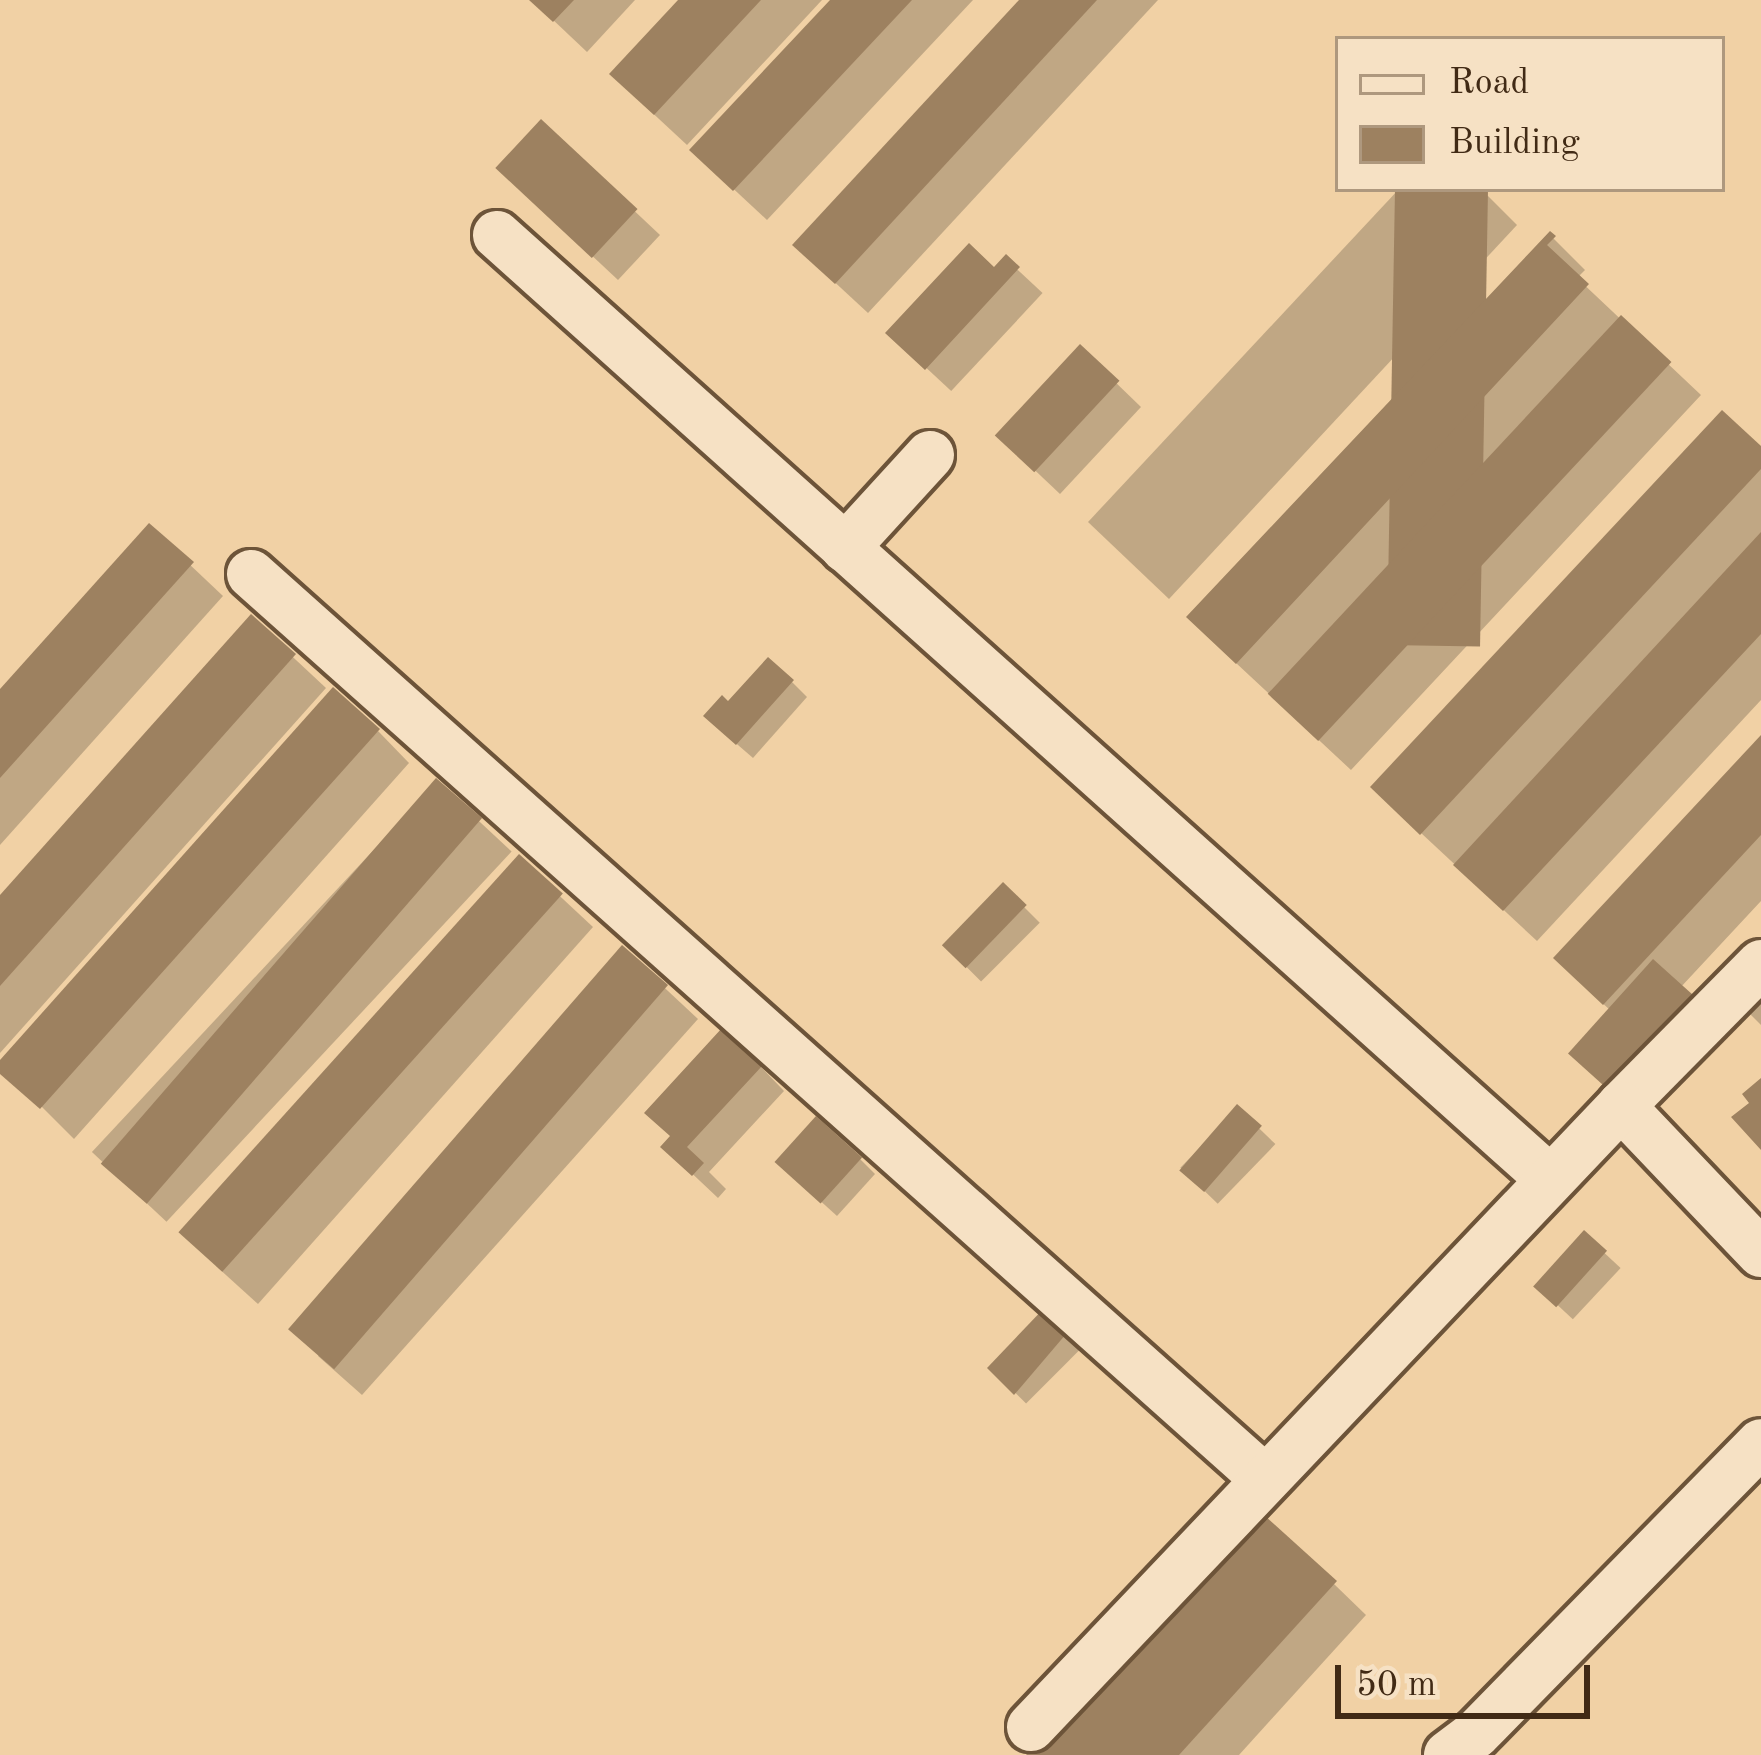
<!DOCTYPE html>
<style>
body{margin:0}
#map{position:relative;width:1761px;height:1755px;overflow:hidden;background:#f1d1a5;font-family:"Old Standard TT",serif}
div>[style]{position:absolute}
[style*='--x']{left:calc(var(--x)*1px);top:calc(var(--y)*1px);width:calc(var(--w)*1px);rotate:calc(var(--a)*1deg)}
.shadow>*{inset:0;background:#0003;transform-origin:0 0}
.building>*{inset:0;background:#9d8160;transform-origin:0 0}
.roads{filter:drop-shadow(3px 0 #6d5439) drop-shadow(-3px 0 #6d5439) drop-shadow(0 3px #6d5439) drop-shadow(0 -3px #6d5439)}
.minor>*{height:48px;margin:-24px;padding:0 24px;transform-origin:24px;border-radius:24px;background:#f6e1c4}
span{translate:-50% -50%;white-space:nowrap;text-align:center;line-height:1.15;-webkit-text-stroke:9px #f6e1c4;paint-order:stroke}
.legend{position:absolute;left:1335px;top:36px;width:390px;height:156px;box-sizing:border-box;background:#f6e1c4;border:3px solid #ae987e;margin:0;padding:15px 21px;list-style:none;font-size:36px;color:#412a15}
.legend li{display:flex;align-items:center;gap:24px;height:60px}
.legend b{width:60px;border:3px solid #ae987e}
.scale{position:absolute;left:1335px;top:1665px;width:255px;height:54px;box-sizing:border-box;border:6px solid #412a15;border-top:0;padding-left:15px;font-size:36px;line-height:42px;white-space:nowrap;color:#412a15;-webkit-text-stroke:9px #f6e1c4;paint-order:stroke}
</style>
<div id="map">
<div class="shadow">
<i style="clip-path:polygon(532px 0,635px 0,587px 52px)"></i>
<i style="clip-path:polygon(682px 0,822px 0,687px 145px,645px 106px)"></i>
<i style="clip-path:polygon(834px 0,973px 0,767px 220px,725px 181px)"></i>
<i style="clip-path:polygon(1023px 0,1158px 0,868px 313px,828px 276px)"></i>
<i style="clip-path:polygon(541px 123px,660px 235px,618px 280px,523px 191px)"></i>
<i style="clip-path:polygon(1399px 189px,1481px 189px,1517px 225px,1169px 599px,1088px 522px)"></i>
<i style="clip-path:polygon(1550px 235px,1585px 270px,1577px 278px,1701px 395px,1351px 770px,1221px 649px)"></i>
<i style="left:1006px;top:259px;width:50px;height:134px;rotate:43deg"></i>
<i style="clip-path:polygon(1080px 348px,1141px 407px,1060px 494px,1023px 459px)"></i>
<i style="clip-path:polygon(1761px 450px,1761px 700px,1537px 941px,1406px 819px)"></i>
<i style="clip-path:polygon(150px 527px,223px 596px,0 845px,0 694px)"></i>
<i style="clip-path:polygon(252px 619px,326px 688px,0 1053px,0 900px)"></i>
<i style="clip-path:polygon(792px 682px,807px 697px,753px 758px,723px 732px,729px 705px)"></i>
<i style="clip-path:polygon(378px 731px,409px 763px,74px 1139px,0 1065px)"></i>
<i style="clip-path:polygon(1761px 739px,1761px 901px,1680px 988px,1715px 1022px,1632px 1111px,1610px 1010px,1588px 990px)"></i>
<i style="left:437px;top:782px;width:102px;height:506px;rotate:43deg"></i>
<i style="clip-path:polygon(519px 858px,593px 927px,258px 1304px,216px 1266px)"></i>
<i style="left:1003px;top:886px;width:52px;height:83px;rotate:45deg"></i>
<i style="clip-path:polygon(623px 949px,698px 1019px,362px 1395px,318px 1356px)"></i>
<i style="clip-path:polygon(1761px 1001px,1761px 1025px,1748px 1012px)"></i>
<i style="clip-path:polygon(761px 1067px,784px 1091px,709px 1172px,726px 1189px,718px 1198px,664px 1147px)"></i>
<i style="left:1238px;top:1108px;width:52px;height:83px;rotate:44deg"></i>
<i style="clip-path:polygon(860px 1159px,875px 1174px,837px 1216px,794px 1177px)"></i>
<i style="left:1584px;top:1234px;width:50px;height:70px;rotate:43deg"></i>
<i style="left:1048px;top:1308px;width:52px;height:83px;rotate:45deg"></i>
<i style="clip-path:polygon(1334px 1584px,1366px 1615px,1239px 1755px,1030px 1755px)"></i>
</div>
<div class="building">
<i style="clip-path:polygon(529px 0,574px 0,553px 22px)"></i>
<i style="clip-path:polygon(678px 0,761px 0,654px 115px,609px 74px)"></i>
<i style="clip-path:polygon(830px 0,912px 0,733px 191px,689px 150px)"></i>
<i style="clip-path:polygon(1019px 0,1097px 0,835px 284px,792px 245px)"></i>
<i style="left:541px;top:119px;width:132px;height:67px;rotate:43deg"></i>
<i style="left:1395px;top:189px;width:93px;height:456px;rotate:1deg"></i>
<i style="clip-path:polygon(1550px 231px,1556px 236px,1547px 245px,1589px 284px,1236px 664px,1186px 617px)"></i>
<i style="clip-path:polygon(969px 243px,994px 267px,1006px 254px,1020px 267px,925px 370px,885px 333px)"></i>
<i style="left:1621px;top:315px;width:69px;height:518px;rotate:43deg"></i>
<i style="left:1080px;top:344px;width:54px;height:125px;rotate:43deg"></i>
<i style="clip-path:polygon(1722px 410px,1761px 446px,1761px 469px,1420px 835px,1370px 787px)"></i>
<i style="clip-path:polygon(149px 523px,194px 562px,0 778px,0 689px)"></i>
<i style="clip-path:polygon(1761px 532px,1761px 634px,1503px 911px,1453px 865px)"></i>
<i style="clip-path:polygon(251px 614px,296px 654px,0 986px,0 895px)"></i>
<i style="clip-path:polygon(768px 657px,794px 680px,736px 745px,703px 716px,722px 695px,728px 701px)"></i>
<i style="clip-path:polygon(333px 687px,380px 729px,40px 1109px,0 1074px,0 1060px)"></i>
<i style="clip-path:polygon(1761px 735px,1761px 835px,1603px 1005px,1553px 958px)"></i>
<i style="left:436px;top:778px;width:61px;height:511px;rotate:41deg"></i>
<i style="left:519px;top:854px;width:59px;height:509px;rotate:42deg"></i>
<i style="left:1003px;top:882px;width:33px;height:88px;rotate:44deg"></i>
<i style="left:622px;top:945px;width:61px;height:509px;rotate:41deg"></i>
<i style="left:1653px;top:959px;width:55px;height:127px;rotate:42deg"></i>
<i style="clip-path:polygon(722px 1028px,763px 1065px,687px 1147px,704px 1163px,692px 1176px,660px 1147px,670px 1136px,644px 1113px)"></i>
<i style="clip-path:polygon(1761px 1078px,1761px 1150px,1731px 1117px,1749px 1103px,1742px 1094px)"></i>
<i style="left:1237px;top:1104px;width:33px;height:88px;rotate:41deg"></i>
<i style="left:816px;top:1116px;width:62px;height:62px;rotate:42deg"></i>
<i style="left:1584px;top:1230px;width:31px;height:76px;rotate:42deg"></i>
<i style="clip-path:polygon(1048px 1304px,1072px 1327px,1014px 1395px,987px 1368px)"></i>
<i style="clip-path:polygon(1253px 1505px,1337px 1581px,1179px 1755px,1026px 1755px)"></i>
</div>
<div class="roads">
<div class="minor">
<i style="--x:497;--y:235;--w:1414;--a:41.88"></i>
<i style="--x:845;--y:548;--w:126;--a:-47.6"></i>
<i style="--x:251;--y:574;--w:1358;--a:41.75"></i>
<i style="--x:1761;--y:964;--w:199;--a:134.6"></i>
<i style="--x:1621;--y:1106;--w:203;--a:46.4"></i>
<i style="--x:1031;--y:1727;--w:857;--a:-46.47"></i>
<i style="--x:1448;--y:1755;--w:35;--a:-37"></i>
<i style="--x:1476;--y:1734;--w:407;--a:-45.6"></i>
</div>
</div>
<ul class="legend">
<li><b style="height:15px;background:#f6e1c4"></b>Road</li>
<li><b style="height:33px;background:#9d8160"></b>Building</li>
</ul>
<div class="scale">50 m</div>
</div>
